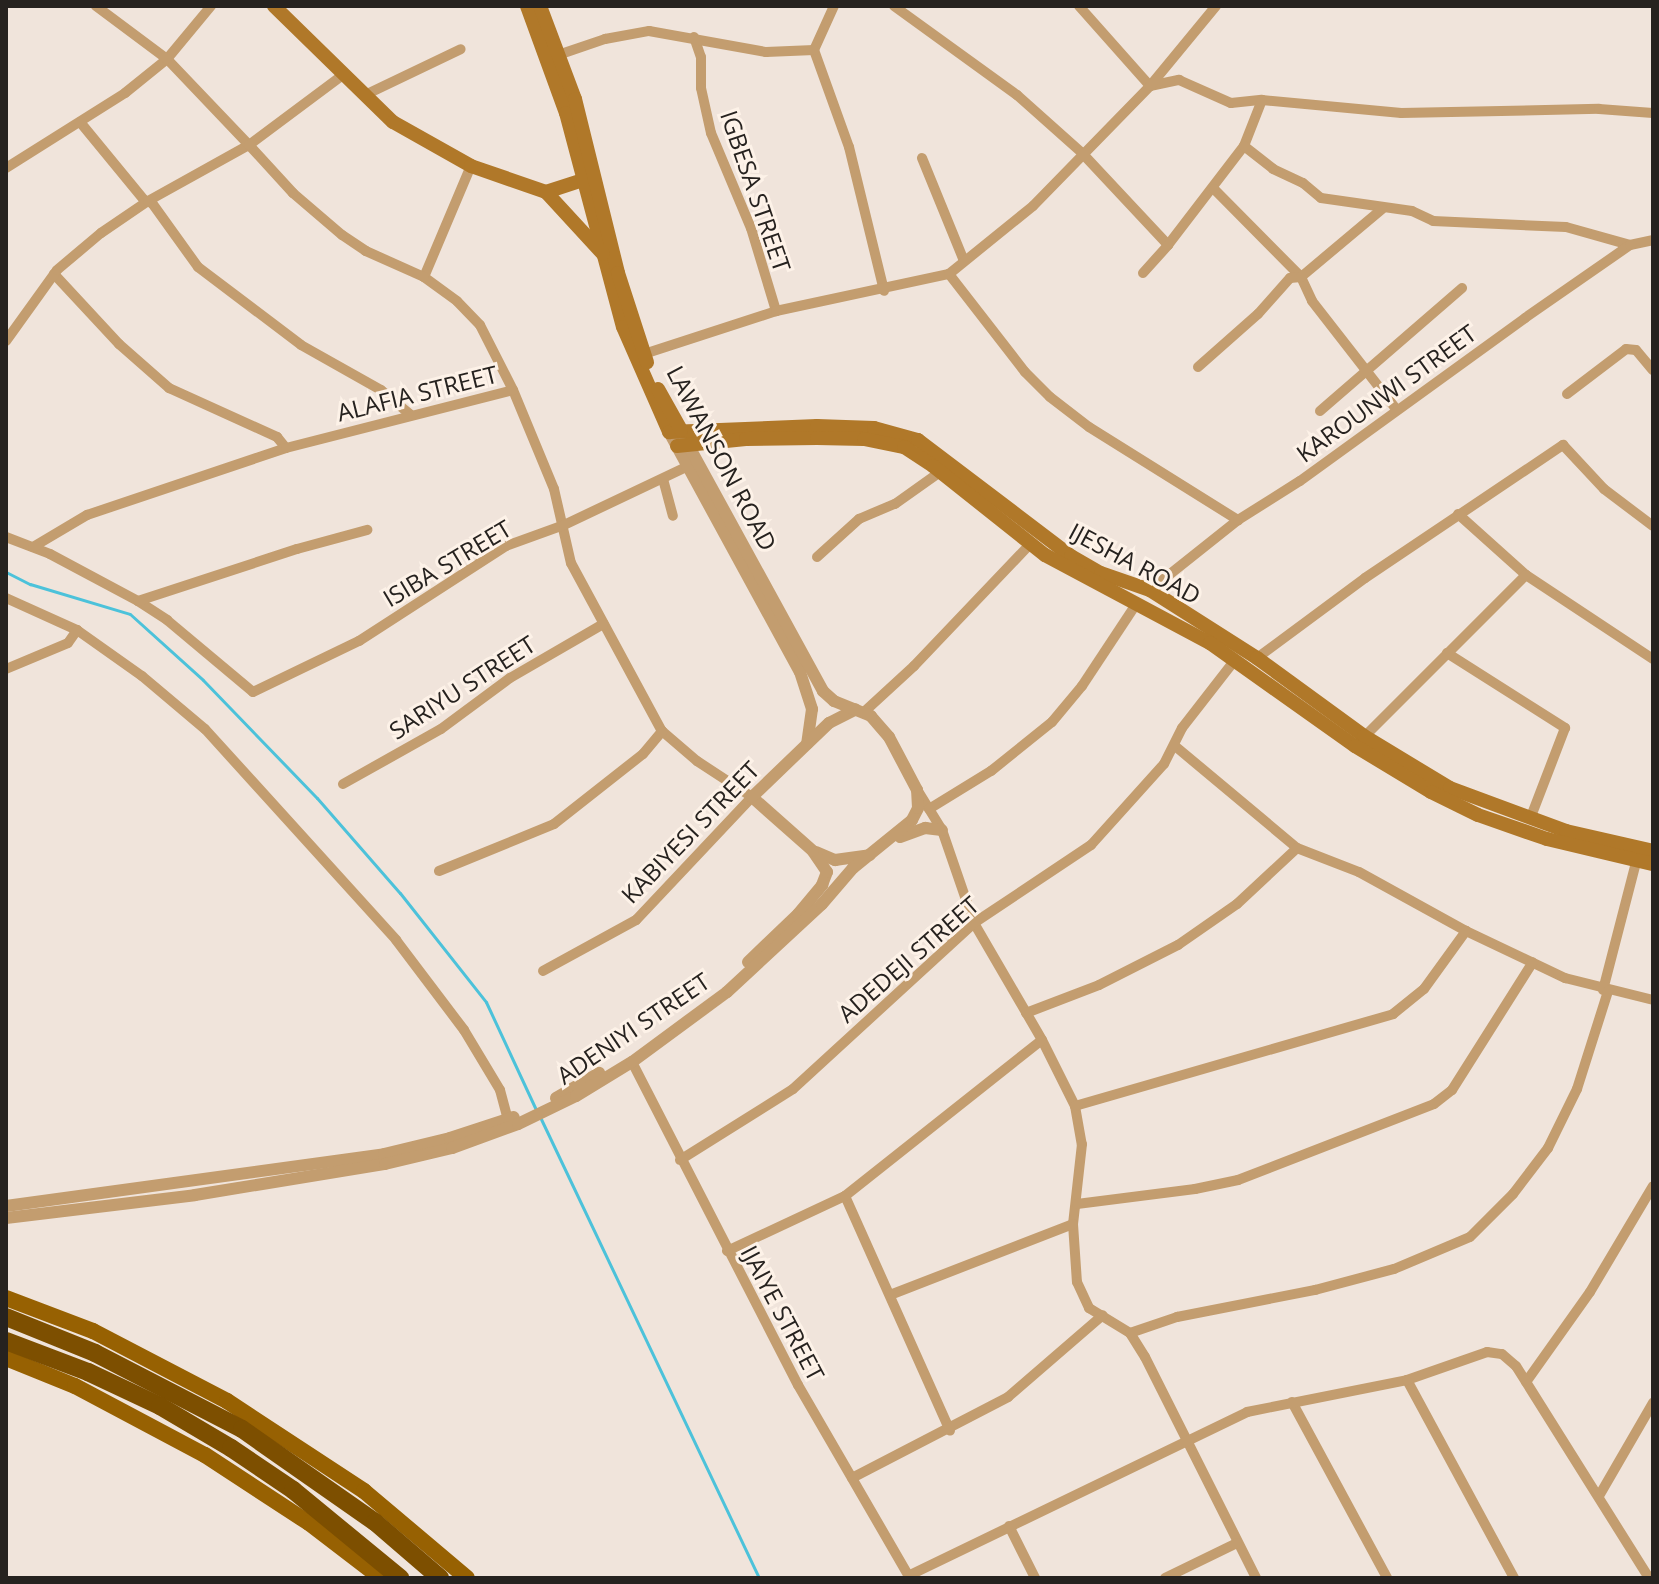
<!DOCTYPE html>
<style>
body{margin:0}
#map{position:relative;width:1659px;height:1584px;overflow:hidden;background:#f0e4db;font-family:"Open Sans",sans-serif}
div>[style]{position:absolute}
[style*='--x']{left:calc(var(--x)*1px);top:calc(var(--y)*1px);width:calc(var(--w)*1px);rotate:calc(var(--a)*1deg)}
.stream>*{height:3px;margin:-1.5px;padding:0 1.5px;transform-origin:1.5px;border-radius:1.5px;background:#4cc2da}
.minor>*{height:10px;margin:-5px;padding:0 5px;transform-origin:5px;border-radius:5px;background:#c39d6f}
.tertiary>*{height:12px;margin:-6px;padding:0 6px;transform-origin:6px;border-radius:6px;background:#c39d6f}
.secondary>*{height:14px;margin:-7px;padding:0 7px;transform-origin:7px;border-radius:7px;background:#b07829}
.primary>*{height:16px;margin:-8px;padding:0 8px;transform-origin:8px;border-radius:8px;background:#976102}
.motorway>*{height:18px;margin:-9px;padding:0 9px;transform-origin:9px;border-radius:9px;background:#7d4f00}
span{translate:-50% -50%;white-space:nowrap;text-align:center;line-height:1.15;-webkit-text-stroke:6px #fdf2e8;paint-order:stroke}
.street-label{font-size:24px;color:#26221f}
.frame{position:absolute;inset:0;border:8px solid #26221f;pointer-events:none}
</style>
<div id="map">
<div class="stream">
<i style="--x:6;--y:572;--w:27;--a:27"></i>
<i style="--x:30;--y:584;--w:104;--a:16.7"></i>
<i style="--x:130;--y:614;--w:98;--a:42.1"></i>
<i style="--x:203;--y:680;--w:164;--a:46"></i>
<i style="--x:317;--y:798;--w:126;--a:48.9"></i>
<i style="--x:400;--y:893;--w:139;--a:51.7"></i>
<i style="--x:486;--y:1002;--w:121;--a:65.1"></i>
<i style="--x:541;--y:1119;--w:508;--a:64.59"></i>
</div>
<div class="minor">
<i style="--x:894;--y:6;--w:152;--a:35.9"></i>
<i style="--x:1017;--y:95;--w:87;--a:41.7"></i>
<i style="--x:1082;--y:153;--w:126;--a:46.9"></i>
<i style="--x:1168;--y:245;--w:125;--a:-52.5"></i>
<i style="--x:1079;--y:6;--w:107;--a:48.4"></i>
<i style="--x:1150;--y:86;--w:30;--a:-12"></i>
<i style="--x:1179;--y:80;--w:57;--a:23.9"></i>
<i style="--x:1231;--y:103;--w:31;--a:-6"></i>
<i style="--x:1262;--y:100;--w:140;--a:5.3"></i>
<i style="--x:1401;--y:113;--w:198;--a:-1.2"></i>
<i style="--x:1599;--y:109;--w:54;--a:4.2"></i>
<i style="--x:694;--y:37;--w:21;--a:71"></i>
<i style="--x:701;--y:57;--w:31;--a:90"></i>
<i style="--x:701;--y:88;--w:46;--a:77.5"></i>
<i style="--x:711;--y:133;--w:103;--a:67.2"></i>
<i style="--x:751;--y:228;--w:87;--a:73.2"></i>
<i style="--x:814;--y:50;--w:103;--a:70.2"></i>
<i style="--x:849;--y:147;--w:148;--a:76.3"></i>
<i style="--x:558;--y:55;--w:50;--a:-18.8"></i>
<i style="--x:605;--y:39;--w:45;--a:-10.3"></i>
<i style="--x:649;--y:31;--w:119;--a:10.2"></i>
<i style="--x:766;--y:52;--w:48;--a:-2.4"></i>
<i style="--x:814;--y:50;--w:48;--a:-65.6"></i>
<i style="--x:365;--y:95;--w:106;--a:-25.6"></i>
<i style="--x:1262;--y:100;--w:49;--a:111.4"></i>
<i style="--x:1244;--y:146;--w:37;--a:38"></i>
<i style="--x:1273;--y:169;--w:33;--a:25"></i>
<i style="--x:1303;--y:183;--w:23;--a:40"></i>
<i style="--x:1321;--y:198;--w:92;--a:8.1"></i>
<i style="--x:1412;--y:211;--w:23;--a:25"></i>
<i style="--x:1433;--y:221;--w:133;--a:2.6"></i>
<i style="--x:1566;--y:227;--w:66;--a:15.7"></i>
<i style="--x:80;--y:122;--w:101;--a:50.6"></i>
<i style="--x:144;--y:200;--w:9;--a:21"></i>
<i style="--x:152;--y:203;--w:79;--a:54.3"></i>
<i style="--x:198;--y:267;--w:129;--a:37.1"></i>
<i style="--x:301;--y:345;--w:92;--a:29.4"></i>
<i style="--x:381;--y:390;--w:38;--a:40"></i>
<i style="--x:922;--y:158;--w:111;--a:67.8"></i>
<i style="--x:6;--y:168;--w:141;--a:-32.2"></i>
<i style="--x:125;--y:93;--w:54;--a:-39"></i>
<i style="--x:167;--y:59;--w:69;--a:-50.3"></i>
<i style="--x:1214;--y:189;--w:124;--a:45.3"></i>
<i style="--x:1301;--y:277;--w:26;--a:65"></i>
<i style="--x:1312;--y:301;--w:138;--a:52.1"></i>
<i style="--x:1143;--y:273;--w:38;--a:-48"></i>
<i style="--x:54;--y:274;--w:96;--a:47.1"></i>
<i style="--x:119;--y:344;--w:67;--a:41.3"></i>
<i style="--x:169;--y:388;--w:119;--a:24.4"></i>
<i style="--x:277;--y:437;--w:14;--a:51"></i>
<i style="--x:949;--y:274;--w:124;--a:52.2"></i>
<i style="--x:1025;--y:372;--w:35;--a:45"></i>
<i style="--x:1050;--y:397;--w:49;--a:37.6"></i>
<i style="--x:1089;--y:427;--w:176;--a:32"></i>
<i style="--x:424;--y:277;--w:121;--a:-67.1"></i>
<i style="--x:6;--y:341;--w:87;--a:-54.3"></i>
<i style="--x:57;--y:270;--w:57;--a:-40.1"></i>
<i style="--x:101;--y:233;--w:57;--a:-34.2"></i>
<i style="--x:148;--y:201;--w:115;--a:-29"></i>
<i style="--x:249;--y:145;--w:119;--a:-133.6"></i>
<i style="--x:167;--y:59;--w:89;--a:-143.3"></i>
<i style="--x:644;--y:354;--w:139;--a:-18"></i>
<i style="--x:776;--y:311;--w:177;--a:-12.1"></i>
<i style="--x:949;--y:274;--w:108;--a:-39"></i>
<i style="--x:1033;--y:206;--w:168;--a:-45.7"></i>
<i style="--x:1150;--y:86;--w:104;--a:-50.5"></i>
<i style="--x:1198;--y:367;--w:80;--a:-41.5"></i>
<i style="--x:1258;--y:314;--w:48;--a:-48.4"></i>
<i style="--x:1290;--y:278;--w:11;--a:-5"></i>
<i style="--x:1301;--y:277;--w:106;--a:-40"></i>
<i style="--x:513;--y:390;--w:107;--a:67.5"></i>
<i style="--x:554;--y:489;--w:76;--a:77.1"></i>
<i style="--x:571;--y:563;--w:191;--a:61.6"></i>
<i style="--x:662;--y:731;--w:46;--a:40.6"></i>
<i style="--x:697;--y:761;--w:66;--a:33.2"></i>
<i style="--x:752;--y:797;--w:169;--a:133.3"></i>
<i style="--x:636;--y:920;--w:106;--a:151.3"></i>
<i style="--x:1567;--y:394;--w:74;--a:-37.3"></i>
<i style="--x:1626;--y:349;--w:10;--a:6"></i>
<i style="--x:1636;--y:350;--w:26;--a:50"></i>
<i style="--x:1320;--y:411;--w:188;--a:-40.9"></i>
<i style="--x:663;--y:479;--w:38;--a:75"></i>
<i style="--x:1458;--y:514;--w:91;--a:41.9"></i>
<i style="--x:1526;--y:575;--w:152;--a:33.5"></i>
<i style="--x:6;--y:537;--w:47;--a:21.1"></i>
<i style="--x:50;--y:554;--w:100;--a:28.1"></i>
<i style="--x:138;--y:601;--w:35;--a:33"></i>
<i style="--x:167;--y:620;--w:112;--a:39.9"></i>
<i style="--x:253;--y:692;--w:118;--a:-25.7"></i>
<i style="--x:359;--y:641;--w:175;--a:-32.9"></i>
<i style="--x:506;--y:546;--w:62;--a:-19.9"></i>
<i style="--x:564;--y:525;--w:137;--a:-25.4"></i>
<i style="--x:33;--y:547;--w:63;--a:-30.7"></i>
<i style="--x:87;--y:515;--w:210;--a:-18.6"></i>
<i style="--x:286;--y:448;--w:234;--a:-14.3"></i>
<i style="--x:513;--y:390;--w:73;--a:-116.9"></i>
<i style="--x:480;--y:325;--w:33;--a:-134"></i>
<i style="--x:457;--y:301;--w:41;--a:-144"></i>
<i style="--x:424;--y:277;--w:64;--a:-155.9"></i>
<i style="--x:366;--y:251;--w:29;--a:-146"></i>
<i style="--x:342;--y:235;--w:65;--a:-139.4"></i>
<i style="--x:293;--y:193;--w:65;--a:-132.5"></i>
<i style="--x:249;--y:145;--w:117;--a:-36.7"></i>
<i style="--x:817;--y:557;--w:57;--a:-42.1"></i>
<i style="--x:859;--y:519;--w:39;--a:-23"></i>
<i style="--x:895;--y:504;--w:55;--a:-35.4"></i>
<i style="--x:1150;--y:590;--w:112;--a:-38.5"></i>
<i style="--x:1238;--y:520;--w:73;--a:-32.2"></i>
<i style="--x:1300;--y:481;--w:278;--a:-35.9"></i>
<i style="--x:1525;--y:318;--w:128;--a:-34.8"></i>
<i style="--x:1630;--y:245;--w:24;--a:-12"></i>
<i style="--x:6;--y:598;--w:78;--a:24.3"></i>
<i style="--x:77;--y:630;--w:80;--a:35.3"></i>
<i style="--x:142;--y:676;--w:82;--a:40.1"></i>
<i style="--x:205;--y:729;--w:285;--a:47.8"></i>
<i style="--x:396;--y:940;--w:113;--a:52.9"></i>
<i style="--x:464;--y:1030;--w:70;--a:59"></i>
<i style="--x:500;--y:1090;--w:30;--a:75"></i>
<i style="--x:138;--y:601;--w:167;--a:-18.1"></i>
<i style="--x:297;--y:549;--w:73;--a:-15.2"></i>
<i style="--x:1447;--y:653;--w:140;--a:32.4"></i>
<i style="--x:1565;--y:728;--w:97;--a:111"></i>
<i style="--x:1257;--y:658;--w:134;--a:-36.5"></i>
<i style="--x:1365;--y:578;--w:239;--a:-33.9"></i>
<i style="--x:1563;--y:445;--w:60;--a:47"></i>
<i style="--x:1604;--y:489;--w:61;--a:37.1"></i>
<i style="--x:6;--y:669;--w:67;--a:-22.8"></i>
<i style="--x:68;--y:643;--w:16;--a:-55"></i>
<i style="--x:864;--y:712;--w:68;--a:-42.6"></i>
<i style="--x:914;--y:666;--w:168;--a:-46.4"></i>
<i style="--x:1364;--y:737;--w:229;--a:-45"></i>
<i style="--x:1175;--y:746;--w:159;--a:39.9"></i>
<i style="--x:1297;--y:848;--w:66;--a:21.2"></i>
<i style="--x:1359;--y:872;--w:122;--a:28.9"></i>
<i style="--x:1466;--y:931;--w:110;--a:25.4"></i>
<i style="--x:1565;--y:978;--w:91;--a:14"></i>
<i style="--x:343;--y:784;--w:112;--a:-29.3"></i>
<i style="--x:441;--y:729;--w:86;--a:-36.5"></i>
<i style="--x:510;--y:678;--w:108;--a:-30.1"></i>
<i style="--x:918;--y:791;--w:46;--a:58.4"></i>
<i style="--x:942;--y:830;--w:98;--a:71"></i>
<i style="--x:974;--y:923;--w:135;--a:59.8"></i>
<i style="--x:1042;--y:1040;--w:74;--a:63.4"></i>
<i style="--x:1075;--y:1106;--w:39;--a:80"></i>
<i style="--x:1082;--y:1144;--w:81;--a:96.4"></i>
<i style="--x:1073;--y:1224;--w:58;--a:86.1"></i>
<i style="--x:1077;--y:1282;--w:29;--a:65"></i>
<i style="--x:1089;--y:1308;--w:48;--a:31.4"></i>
<i style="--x:1130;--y:1333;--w:28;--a:58"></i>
<i style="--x:1145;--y:1357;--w:247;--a:63.3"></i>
<i style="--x:929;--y:809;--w:73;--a:-31.5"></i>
<i style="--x:991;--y:771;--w:78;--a:-38.8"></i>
<i style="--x:1052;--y:722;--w:47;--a:-50.2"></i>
<i style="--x:1082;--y:686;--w:100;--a:-56.5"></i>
<i style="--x:439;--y:871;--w:124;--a:-22.2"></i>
<i style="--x:554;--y:824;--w:113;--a:-38.2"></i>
<i style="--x:643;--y:754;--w:30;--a:-50"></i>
<i style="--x:1603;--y:990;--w:132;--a:-75.5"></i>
<i style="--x:1026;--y:1013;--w:78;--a:-21"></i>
<i style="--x:1099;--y:985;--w:89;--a:-26.9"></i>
<i style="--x:1178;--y:945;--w:72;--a:-34.8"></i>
<i style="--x:1237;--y:904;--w:82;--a:-43"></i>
<i style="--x:632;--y:1062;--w:363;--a:62.8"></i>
<i style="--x:798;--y:1385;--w:223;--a:59.9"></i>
<i style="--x:1075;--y:1106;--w:331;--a:-16.1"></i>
<i style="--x:1393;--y:1014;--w:40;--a:-39"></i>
<i style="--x:1424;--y:989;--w:72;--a:-54.1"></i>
<i style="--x:680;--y:1160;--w:133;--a:-32.1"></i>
<i style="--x:793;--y:1089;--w:246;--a:-42.5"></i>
<i style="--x:974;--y:923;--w:141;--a:-33.7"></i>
<i style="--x:1091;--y:845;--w:109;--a:-48"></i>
<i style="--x:1164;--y:764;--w:40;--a:-63.4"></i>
<i style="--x:1182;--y:728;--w:86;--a:-52.1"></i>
<i style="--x:845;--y:1196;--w:257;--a:65.9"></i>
<i style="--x:1077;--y:1204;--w:119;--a:-7.2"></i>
<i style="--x:1195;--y:1189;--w:44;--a:-11.8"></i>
<i style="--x:1238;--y:1180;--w:210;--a:-21.2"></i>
<i style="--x:1434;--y:1104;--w:23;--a:-38"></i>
<i style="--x:1452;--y:1090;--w:151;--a:-57.7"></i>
<i style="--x:727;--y:1251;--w:130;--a:-25"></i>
<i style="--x:845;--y:1196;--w:251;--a:-38.4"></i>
<i style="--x:890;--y:1295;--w:196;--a:-21.2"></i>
<i style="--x:1130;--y:1333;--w:50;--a:-18.8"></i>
<i style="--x:1177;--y:1317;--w:141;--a:-11.1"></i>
<i style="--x:1315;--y:1290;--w:82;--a:-14.9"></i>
<i style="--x:1394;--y:1269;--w:82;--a:-22.8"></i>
<i style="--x:1470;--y:1237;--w:61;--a:-45"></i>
<i style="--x:1513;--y:1194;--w:58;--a:-52.7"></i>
<i style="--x:1548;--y:1148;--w:66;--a:-63.8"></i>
<i style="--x:1577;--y:1089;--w:103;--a:-72.4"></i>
<i style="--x:1407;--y:1380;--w:225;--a:61.6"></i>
<i style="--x:1526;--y:1382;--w:110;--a:-54.6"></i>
<i style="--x:1590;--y:1292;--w:123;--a:-59.3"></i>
<i style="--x:1292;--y:1402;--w:200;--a:61.6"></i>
<i style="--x:852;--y:1478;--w:176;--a:-27.4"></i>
<i style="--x:1008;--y:1397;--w:125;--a:-40.8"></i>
<i style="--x:1599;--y:1496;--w:108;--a:-59.9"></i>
<i style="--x:1009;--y:1526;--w:58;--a:63.4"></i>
<i style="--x:908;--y:1576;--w:377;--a:-25.8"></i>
<i style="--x:1247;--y:1412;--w:163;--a:-11.3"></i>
<i style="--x:1407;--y:1380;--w:85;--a:-19.3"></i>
<i style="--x:1487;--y:1352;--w:15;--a:8"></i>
<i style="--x:1502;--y:1354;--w:18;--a:41"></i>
<i style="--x:1516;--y:1366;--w:250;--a:57.9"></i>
<i style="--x:1165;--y:1578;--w:80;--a:-25.9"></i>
</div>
<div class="tertiary">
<i style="--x:669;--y:432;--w:273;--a:61.4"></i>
<i style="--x:800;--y:672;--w:39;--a:72"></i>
<i style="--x:812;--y:709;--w:35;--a:98"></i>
<i style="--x:900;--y:837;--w:27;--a:-20"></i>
<i style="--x:925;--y:828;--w:17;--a:7"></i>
<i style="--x:816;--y:852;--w:21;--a:23"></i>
<i style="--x:835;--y:860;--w:35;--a:-8"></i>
<i style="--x:748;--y:962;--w:69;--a:-43.8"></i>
<i style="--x:798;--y:914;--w:38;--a:-50"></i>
<i style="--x:822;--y:885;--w:14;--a:-69"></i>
<i style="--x:827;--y:872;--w:25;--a:-124"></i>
<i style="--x:813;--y:851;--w:81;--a:-138.5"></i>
<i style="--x:752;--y:797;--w:107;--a:-43.9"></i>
<i style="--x:829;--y:723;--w:30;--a:-27"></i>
<i style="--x:556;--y:1098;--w:50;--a:-30.2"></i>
<i style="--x:6;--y:1206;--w:382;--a:-7.8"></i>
<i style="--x:384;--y:1154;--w:68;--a:-13.6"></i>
<i style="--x:450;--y:1138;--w:67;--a:-18.2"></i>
<i style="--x:6;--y:1218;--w:190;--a:-6.9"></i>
<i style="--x:195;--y:1195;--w:193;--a:-9.3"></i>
<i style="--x:385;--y:1164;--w:69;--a:-13.4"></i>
<i style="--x:452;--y:1148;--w:70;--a:-20"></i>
<i style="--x:518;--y:1124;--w:64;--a:-25.8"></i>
<i style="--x:576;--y:1096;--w:66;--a:-31.3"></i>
<i style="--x:632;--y:1062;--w:118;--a:-36.4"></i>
<i style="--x:727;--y:992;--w:129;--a:-42.8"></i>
<i style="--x:822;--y:904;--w:48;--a:-49.3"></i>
<i style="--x:853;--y:868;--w:76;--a:-39.1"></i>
<i style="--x:912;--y:820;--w:13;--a:-63"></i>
<i style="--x:918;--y:808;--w:18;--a:-93"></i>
<i style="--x:917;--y:790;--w:60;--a:-117.8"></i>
<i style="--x:889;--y:737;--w:28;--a:-131"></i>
<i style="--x:871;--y:716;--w:40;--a:-158"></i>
<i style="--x:834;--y:701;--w:15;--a:-138"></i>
<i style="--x:823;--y:691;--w:287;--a:-118.7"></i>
</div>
<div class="secondary">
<i style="--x:274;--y:6;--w:166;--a:44.3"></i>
<i style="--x:393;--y:122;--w:90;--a:29.4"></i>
<i style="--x:471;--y:166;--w:79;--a:19.1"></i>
<i style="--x:546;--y:192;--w:40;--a:-18"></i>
<i style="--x:527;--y:6;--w:114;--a:70"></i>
<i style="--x:566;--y:113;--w:221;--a:75.1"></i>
<i style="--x:623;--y:327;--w:115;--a:66.3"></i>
<i style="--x:669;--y:432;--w:148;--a:-2.3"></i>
<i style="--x:817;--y:426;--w:57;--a:2"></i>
<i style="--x:874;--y:428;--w:46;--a:15.3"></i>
<i style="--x:918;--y:440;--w:192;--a:37.2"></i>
<i style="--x:1071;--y:556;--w:34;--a:30"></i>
<i style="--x:1101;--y:573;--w:52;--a:19.1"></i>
<i style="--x:1150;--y:590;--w:127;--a:32.4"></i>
<i style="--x:1257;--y:658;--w:132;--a:36.1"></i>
<i style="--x:1364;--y:736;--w:100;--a:31.2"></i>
<i style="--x:1450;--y:788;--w:124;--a:20.3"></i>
<i style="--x:1566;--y:831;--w:89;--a:12.9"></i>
<i style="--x:540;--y:6;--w:99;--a:69.4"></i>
<i style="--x:575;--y:99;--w:179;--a:76.1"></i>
<i style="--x:618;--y:273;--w:94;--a:72"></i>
<i style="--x:546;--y:192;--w:84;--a:47.4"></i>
<i style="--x:658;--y:389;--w:47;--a:60.7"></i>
<i style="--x:677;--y:446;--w:69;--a:-5.8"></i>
<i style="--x:746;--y:439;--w:71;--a:-0.8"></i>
<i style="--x:817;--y:438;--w:47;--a:1.2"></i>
<i style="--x:864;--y:439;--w:41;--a:11.3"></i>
<i style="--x:904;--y:447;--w:35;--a:33"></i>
<i style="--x:933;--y:466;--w:143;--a:38.5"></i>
<i style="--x:1045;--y:555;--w:187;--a:28.1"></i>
<i style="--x:1210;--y:643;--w:178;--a:35.4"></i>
<i style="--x:1355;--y:746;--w:89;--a:31.2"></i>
<i style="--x:1431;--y:792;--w:52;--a:26.1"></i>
<i style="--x:1478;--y:815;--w:73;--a:19.2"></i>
<i style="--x:1547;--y:839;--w:109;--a:13.3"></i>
</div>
<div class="primary">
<i style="--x:6;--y:1298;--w:93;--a:20.8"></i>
<i style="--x:93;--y:1331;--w:151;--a:27.6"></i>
<i style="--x:227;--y:1401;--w:164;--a:33.3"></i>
<i style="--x:364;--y:1491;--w:135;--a:40.2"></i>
<i style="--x:6;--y:1358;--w:74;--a:22.1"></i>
<i style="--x:75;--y:1386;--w:147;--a:28"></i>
<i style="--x:205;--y:1455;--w:124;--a:33.2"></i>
<i style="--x:309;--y:1523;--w:91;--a:37.4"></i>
</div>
<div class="motorway">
<i style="--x:6;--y:1317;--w:96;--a:22"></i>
<i style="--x:95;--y:1353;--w:165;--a:27.3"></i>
<i style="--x:242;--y:1429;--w:162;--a:35"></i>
<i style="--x:375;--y:1522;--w:86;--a:40.7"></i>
<i style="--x:6;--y:1341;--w:88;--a:20.7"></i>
<i style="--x:88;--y:1372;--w:80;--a:25.3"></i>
<i style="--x:160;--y:1406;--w:82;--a:30.6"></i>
<i style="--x:231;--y:1448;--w:75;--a:34.1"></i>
<i style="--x:293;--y:1490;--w:139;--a:39.4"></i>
</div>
<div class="street-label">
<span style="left:756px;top:191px;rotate:71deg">IGBESA STREET</span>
<span style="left:417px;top:393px;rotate:-14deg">ALAFIA STREET</span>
<span style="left:1386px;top:393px;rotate:-36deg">KAROUNWI STREET</span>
<span style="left:722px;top:458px;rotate:62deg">LAWANSON ROAD</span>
<span style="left:447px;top:563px;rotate:-31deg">ISIBA STREET</span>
<span style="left:1135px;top:563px;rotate:28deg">IJESHA ROAD</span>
<span style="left:462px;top:687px;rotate:-33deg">SARIYU STREET</span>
<span style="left:690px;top:832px;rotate:-46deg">KABIYESI STREET</span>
<span style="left:908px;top:959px;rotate:-41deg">ADEDEJI STREET</span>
<span style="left:633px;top:1028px;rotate:-34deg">ADENIYI STREET</span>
<span style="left:783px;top:1313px;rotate:62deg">IJAIYE STREET</span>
</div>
<div class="frame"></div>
</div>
